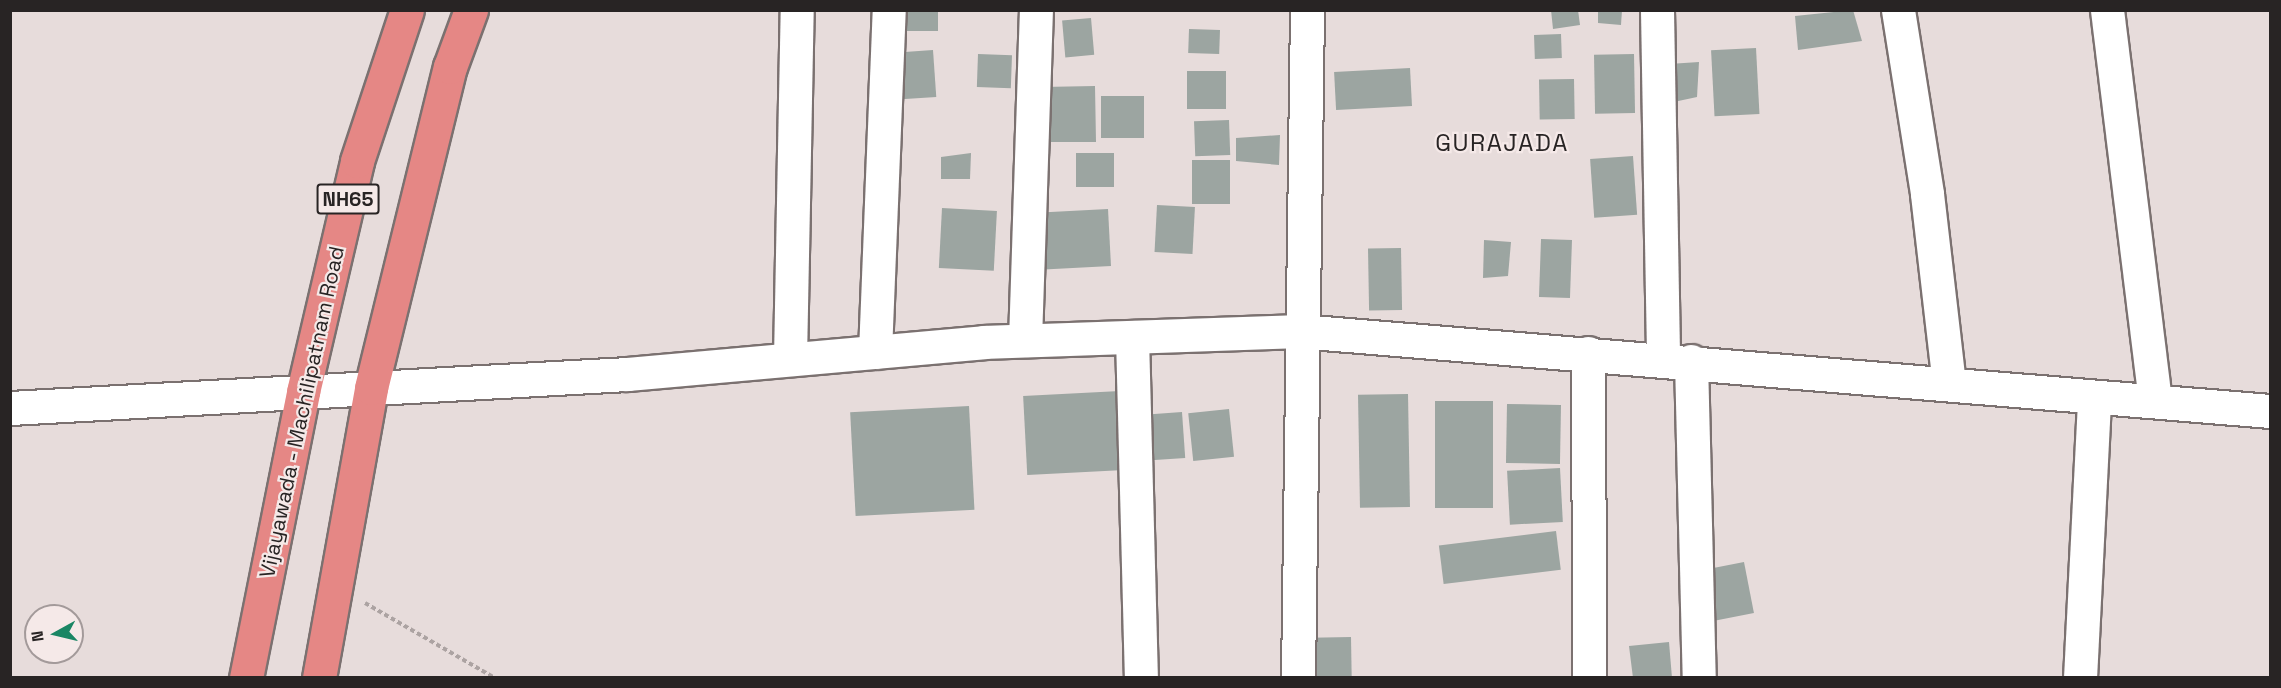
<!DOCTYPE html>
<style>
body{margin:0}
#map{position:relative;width:2281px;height:688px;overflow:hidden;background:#e7dcdb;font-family:"Space Grotesk",sans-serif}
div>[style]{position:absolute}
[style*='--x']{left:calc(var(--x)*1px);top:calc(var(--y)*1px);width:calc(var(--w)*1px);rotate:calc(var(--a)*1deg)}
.building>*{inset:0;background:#9ca5a1;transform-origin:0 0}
.path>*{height:4px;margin-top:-2px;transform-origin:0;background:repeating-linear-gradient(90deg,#aca3a2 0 4.5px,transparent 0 7.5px)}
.roads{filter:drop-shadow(2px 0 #7b7170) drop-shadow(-2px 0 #7b7170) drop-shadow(0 2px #7b7170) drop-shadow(0 -2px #7b7170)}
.street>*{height:33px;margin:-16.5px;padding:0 16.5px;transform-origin:16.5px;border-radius:16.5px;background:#fff}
.highway>*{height:33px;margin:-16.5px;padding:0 16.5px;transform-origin:16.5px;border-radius:16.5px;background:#e58785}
span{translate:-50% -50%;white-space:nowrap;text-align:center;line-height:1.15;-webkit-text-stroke:4.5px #f5e9e8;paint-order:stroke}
.shield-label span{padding:2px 4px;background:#f5e9e8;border:2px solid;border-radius:4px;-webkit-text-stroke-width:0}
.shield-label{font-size:20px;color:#282424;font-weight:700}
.street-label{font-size:21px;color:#282424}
.quarter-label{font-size:24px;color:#282424;letter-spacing:1.5px}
.frame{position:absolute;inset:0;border:12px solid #282424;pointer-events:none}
.north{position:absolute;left:24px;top:604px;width:60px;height:60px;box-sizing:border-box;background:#f5e9e8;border:2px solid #a39a9a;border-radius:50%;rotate:262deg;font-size:16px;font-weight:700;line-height:24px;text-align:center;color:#282424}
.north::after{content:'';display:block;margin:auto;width:21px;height:27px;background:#1a8664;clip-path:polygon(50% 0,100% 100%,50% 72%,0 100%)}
</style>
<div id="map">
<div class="building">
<i style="left:903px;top:10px;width:35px;height:21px"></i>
<i style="clip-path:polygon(1551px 10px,1578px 10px,1580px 25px,1553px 29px)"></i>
<i style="clip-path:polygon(1598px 10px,1622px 10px,1621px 25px,1598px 23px)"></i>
<i style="clip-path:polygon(1853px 10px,1862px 41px,1798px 50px,1795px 16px)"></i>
<i style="left:1091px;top:18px;width:37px;height:29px;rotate:85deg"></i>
<i style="left:1220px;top:30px;width:24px;height:31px;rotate:92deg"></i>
<i style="left:1561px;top:34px;width:24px;height:27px;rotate:88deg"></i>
<i style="left:1756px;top:48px;width:66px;height:45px;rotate:87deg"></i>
<i style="left:933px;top:50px;width:47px;height:39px;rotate:86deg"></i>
<i style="left:978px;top:54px;width:34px;height:33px;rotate:2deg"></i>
<i style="left:1634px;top:54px;width:59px;height:40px;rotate:89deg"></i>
<i style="clip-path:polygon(1699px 62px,1697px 97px,1669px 103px,1669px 64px)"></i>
<i style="left:1410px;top:68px;width:38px;height:76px;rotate:87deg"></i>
<i style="left:1226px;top:71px;width:38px;height:39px;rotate:90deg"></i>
<i style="left:1574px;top:79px;width:40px;height:35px;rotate:89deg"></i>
<i style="clip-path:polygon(1095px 86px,1096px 142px,1051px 142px,1050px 115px,1042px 115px,1042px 87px)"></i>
<i style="left:1144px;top:96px;width:42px;height:43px;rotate:90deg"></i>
<i style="left:1229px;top:120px;width:35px;height:35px;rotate:88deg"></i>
<i style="clip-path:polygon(1280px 135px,1279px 165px,1236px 161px,1236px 138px)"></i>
<i style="clip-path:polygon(971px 153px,970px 179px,941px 179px,941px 157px)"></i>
<i style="left:1114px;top:153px;width:34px;height:38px;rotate:90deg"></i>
<i style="left:1633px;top:156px;width:59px;height:43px;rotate:86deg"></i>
<i style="left:1192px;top:160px;width:38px;height:44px"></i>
<i style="left:1157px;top:205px;width:38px;height:47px;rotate:3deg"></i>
<i style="left:942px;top:208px;width:55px;height:60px;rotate:3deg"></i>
<i style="left:1108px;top:209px;width:57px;height:67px;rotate:87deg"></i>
<i style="clip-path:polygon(1484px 240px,1511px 242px,1508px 276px,1483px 278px)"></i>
<i style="left:1572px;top:240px;width:58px;height:31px;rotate:92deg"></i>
<i style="left:1401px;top:248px;width:62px;height:33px;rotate:89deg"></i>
<i style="left:1120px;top:391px;width:79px;height:97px;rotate:87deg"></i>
<i style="left:1408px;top:394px;width:113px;height:50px;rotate:89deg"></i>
<i style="left:1435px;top:401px;width:58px;height:107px"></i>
<i style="left:1507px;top:404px;width:54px;height:59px;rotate:1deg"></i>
<i style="left:969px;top:406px;width:104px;height:119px;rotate:87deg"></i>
<i style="left:1229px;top:409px;width:48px;height:41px;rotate:84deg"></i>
<i style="left:1182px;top:412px;width:46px;height:38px;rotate:86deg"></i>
<i style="left:1560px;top:468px;width:54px;height:53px;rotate:87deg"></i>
<i style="left:1556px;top:531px;width:39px;height:118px;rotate:83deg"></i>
<i style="left:1744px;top:562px;width:52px;height:48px;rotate:79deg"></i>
<i style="left:1351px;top:637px;width:41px;height:54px;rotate:89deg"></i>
<i style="clip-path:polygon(1669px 642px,1672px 678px,1633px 678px,1629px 646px)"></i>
</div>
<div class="path">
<i style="--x:365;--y:603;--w:150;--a:30"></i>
</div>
<div class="roads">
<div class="street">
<i style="--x:1657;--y:10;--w:349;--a:89"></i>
<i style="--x:1898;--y:10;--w:186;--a:81"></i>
<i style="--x:1927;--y:194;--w:190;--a:83.4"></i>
<i style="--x:2107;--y:10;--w:393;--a:83"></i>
<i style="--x:1132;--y:337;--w:341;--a:88.5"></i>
<i style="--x:1025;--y:340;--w:330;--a:-88.1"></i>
<i style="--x:875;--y:352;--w:342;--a:-87.7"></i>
<i style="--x:1588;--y:353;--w:325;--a:89.8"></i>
<i style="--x:790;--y:359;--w:349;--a:-88.9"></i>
<i style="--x:1691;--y:361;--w:317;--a:88.6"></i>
<i style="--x:10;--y:408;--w:618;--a:-3.15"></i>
<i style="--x:627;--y:374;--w:358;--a:-5.1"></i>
<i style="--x:984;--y:342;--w:315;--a:-2"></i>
<i style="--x:1299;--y:331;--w:974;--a:4.71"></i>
<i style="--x:1298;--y:678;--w:668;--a:-89.23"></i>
<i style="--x:2080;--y:678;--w:281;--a:-87.1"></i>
</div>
<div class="highway">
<i style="--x:246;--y:678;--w:292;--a:-78.7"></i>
<i style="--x:303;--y:392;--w:237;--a:-76.8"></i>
<i style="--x:357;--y:161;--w:159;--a:-71.7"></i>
<i style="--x:319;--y:678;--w:295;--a:-79.8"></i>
<i style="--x:371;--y:388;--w:331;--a:-76.2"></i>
<i style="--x:450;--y:67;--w:61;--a:-69.8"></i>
</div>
</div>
<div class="shield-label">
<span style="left:348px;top:199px">NH65</span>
</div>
<div class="street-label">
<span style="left:302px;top:412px;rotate:-78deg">Vijayawada - Machilipatnam Road</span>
</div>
<div class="quarter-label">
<span style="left:1502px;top:143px">GURAJADA</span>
</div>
<div class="frame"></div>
<div class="north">N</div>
</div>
